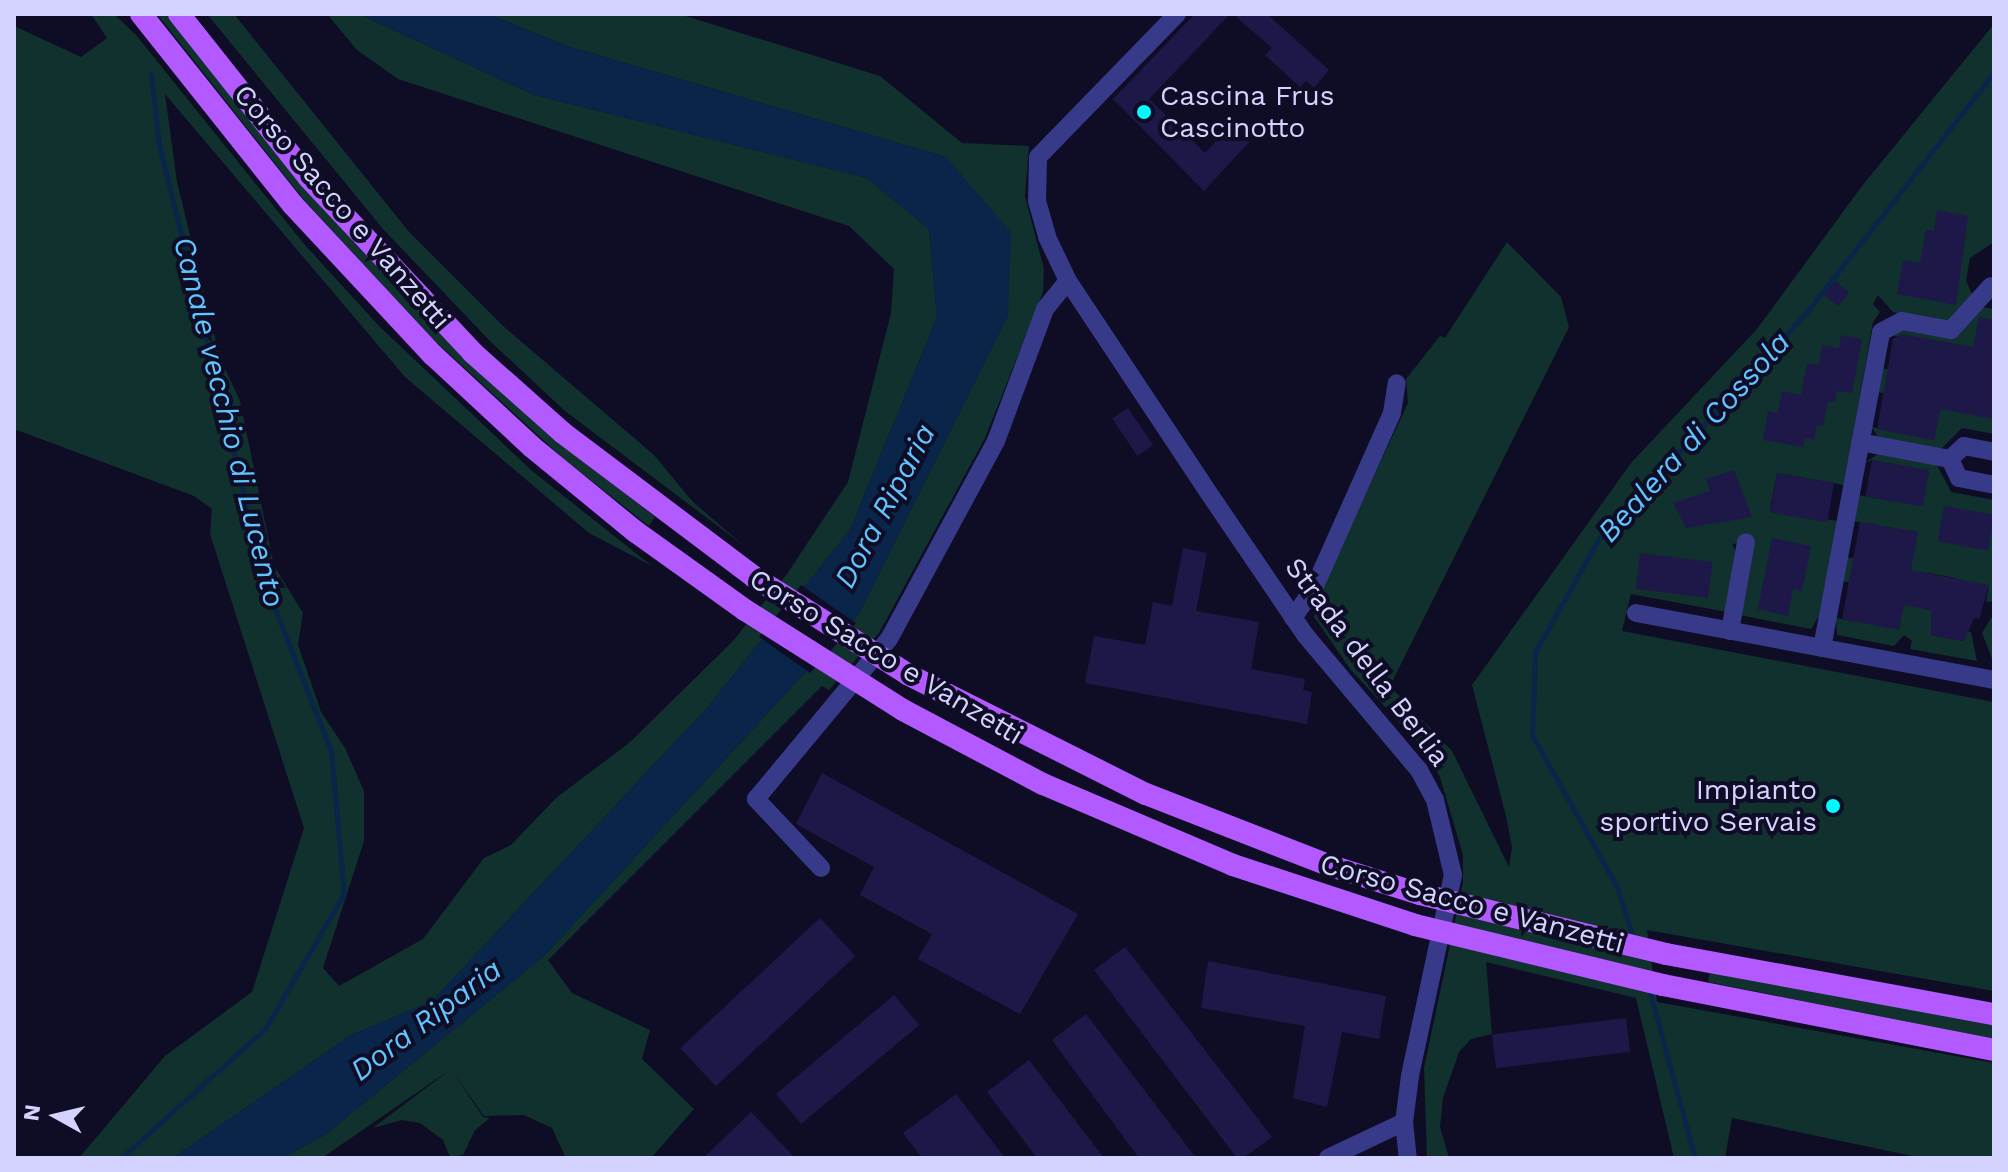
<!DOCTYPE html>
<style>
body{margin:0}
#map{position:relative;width:2008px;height:1172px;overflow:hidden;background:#0f0d26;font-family:"Work Sans",sans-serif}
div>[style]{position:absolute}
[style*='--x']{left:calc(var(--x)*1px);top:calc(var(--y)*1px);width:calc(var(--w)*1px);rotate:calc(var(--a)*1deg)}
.green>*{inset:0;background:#10312d}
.water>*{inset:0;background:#09264a}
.pier>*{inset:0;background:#0f0d26}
.stream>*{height:5px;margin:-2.5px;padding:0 2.5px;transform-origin:2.5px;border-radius:2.5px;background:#09264a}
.building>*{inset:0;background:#1e1848;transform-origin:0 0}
.minor>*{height:18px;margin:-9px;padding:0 9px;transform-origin:9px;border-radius:9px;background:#363a88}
.major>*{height:22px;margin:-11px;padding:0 11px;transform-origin:11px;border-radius:11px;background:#b25aff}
.major-bridge>*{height:22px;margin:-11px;padding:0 11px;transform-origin:11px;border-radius:11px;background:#b25aff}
.dots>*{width:22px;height:22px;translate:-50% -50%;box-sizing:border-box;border:4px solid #0f0d26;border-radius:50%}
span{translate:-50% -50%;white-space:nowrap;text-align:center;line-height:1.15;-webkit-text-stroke:8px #0f0d26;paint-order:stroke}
.poi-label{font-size:28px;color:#d4d3ff}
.left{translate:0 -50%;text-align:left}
.right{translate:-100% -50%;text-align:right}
.street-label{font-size:28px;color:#d4d3ff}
.water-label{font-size:30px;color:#61c4ff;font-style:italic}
.frame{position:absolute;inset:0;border:16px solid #d4d3ff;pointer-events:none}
.north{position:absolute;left:16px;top:1076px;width:80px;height:80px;-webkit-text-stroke:6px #0f0d26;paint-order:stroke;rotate:278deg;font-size:22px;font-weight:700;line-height:32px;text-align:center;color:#d4d3ff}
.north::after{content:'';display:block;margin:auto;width:28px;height:36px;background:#d4d3ff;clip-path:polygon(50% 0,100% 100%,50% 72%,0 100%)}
</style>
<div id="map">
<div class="green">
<i style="clip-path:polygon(91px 14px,114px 14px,136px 35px,304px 244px,379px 326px,531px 470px,652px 566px,589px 533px,405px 377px,165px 94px,177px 182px,220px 358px,240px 401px,274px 566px,303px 613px,298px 645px,321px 712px,345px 748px,364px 791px,364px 841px,323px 968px,339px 986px,423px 939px,484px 858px,511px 845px,556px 798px,629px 743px,733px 641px,787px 574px,848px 482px,891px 313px,894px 269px,849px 226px,398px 79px,357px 50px,327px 14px,359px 14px,534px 95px,867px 178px,929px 229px,937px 317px,850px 530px,707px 708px,431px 1002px,351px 1035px,173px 1158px,79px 1158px,165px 1056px,252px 992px,304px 828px,210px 534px,212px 509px,194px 496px,14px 429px,14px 26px,81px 57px,107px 38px)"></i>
<i style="clip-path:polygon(157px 14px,168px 14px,356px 245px,542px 429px,655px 517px,649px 526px,565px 460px,433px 339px,304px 200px)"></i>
<i style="clip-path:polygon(207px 14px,234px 14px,410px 233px,502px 325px,654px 455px,692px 501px,743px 545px,565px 411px,490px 341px,383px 229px)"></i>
<i style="clip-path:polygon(488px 14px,679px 14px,880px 76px,962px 143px,1029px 146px,1025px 196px,1044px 269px,1043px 292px,985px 438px,879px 633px,829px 690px,822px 686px,548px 960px,572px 993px,650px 1030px,642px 1059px,694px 1109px,651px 1158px,566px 1158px,552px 1128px,524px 1115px,484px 1116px,453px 1072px,483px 1117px,490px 1118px,475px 1130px,463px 1155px,450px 1157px,443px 1140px,420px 1123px,402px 1120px,373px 1128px,451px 1069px,322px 1158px,283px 1158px,326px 1134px,544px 956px,859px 614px,1008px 315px,946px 157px,567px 46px)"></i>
<i style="clip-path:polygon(1994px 24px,1994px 242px,1970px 258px,1966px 281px,1973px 296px,1948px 323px,1893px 312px,1878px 295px,1873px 304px,1880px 312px,1873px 322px,1844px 485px,1777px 473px,1770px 509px,1837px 521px,1819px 616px,1811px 629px,1740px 615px,1750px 542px,1732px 544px,1738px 556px,1727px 612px,1631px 594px,1622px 631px,1994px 702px,1994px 991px,1647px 930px,1657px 1002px,1994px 1063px,1994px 1158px,1922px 1158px,1732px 1118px,1725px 1158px,1674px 1158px,1636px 998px,1486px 962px,1492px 1034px,1471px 1039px,1459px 1052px,1443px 1098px,1440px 1127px,1449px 1158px,1427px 1158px,1424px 1068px,1463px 883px,1463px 855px,1440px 777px,1422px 747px,1351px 670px,1314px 617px,1319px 594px,1408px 403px,1406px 379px,1440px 336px,1445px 338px,1507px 242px,1561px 297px,1569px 327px,1390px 686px,1452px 751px,1509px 867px,1512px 847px,1506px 816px,1472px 685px,1631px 463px,1757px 329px,1862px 186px)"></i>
<i style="clip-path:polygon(1981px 307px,1994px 309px,1994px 434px,1962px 428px,1939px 451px,1881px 440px,1871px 427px,1934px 440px,1941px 404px,1877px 392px,1881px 368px,1945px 380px,1952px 343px,1887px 335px,1901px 328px,1953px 337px)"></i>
<i style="clip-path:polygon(1879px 453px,1937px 465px,1951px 492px,1994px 500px,1994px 602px,1986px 601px,1989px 586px,1954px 591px,1956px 578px,1929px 573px,1924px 609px,1931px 610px,1931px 635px,1963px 641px,1966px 631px,1971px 632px,1977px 661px,1910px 649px,1912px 641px,1904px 635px,1894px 646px,1837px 635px,1836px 618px,1899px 629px,1905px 593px,1842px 581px,1846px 557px,1910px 569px,1917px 532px,1853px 521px,1858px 495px,1922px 506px,1929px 471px,1872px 460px,1865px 463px)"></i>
<i style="clip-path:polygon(1994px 613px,1994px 664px,1982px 633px)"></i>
<i style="clip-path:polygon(1710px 971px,1994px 1024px,1994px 1039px,1708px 982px)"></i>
</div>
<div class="water">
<i style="clip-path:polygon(359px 14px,488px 14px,567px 46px,946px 157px,1011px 232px,1008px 315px,859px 614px,544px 956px,326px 1134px,283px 1158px,173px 1158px,351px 1035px,431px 1002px,707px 708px,850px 530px,937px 317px,929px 229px,867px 178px,534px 95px)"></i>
</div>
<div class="pier">
<i style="clip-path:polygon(801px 585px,856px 623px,810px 673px,759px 637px)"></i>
</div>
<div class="stream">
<i style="--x:1633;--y:938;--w:53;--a:-107.4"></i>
<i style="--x:1617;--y:887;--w:174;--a:-119.2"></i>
<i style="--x:1532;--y:735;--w:83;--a:-87.9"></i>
<i style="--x:1535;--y:652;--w:129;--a:-60.6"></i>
<i style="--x:1598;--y:540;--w:308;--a:-47.5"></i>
<i style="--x:1806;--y:313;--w:306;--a:-52"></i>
<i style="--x:1649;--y:989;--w:175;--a:74.8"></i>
<i style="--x:121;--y:1158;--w:193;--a:-41.9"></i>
<i style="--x:265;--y:1029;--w:156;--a:-59.7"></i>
<i style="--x:344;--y:894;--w:144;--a:-95.2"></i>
<i style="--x:331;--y:751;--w:177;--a:-111.5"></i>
<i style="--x:266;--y:586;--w:454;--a:-103.6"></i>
<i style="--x:159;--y:145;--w:71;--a:-96.4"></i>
</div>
<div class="building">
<i style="clip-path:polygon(1195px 14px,1230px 14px,1149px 99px,1205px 153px,1232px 124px,1250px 141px,1204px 191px,1113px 99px)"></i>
<i style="clip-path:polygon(1233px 14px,1267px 14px,1329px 70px,1314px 88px,1306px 81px,1300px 87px,1265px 55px,1272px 48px)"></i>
<i style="clip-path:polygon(1937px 210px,1968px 216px,1956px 305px,1897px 294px,1903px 260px,1920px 263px,1926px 229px,1934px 231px)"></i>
<i style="left:1835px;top:281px;width:18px;height:18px;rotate:38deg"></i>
<i style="clip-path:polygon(1979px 317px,1994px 320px,1994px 419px,1940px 409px,1934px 440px,1877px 429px,1893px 339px,1902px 334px,1973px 347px)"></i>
<i style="clip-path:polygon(1841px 335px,1862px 339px,1852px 393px,1837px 391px,1835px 402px,1828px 401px,1823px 426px,1817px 425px,1814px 440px,1805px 438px,1803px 447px,1763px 440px,1768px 411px,1778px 413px,1782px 391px,1801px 395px,1807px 363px,1819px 365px,1822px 345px,1839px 348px)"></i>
<i style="left:1128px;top:408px;width:45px;height:19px;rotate:56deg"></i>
<i style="left:1872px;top:460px;width:58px;height:37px;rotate:10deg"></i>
<i style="clip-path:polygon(1734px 470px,1752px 517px,1686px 528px,1673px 503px,1710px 491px,1706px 479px)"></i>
<i style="left:1777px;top:473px;width:58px;height:40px;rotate:10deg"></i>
<i style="left:1944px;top:506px;width:51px;height:36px;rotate:10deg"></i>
<i style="clip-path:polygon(1860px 522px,1918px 532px,1911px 570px,1989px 585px,1979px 619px,1974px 618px,1964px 641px,1931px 635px,1931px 610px,1904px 605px,1899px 630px,1842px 619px)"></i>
<i style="clip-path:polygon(1772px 538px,1811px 546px,1802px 591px,1793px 589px,1788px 616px,1758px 609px)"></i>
<i style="clip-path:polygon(1183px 548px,1207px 553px,1196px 611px,1259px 622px,1251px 669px,1305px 679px,1303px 690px,1312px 692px,1307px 724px,1085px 683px,1094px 636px,1145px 645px,1153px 602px,1172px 606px)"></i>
<i style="left:1640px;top:553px;width:73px;height:36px;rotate:7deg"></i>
<i style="clip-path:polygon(822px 773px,1078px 914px,1020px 1014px,918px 959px,932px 934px,860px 895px,874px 867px,796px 824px)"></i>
<i style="left:820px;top:918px;width:52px;height:191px;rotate:47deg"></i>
<i style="clip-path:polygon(1125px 947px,1272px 1137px,1243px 1158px,1237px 1158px,1094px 970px)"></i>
<i style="clip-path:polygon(1208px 961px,1386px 996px,1379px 1039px,1342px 1032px,1327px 1107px,1293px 1098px,1305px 1026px,1201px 1008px)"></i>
<i style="left:894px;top:995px;width:39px;height:154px;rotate:50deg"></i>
<i style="clip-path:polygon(1086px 1014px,1148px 1095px,1196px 1158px,1139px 1158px,1052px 1040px)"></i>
<i style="left:1626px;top:1018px;width:34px;height:135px;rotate:83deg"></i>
<i style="clip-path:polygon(1029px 1060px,1104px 1158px,1037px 1158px,987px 1092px)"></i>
<i style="clip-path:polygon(956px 1094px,1005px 1158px,922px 1158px,903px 1133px)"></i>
<i style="clip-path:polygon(751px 1112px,795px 1158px,703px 1158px)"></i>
</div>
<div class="minor">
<i style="--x:1177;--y:14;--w:199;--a:134.2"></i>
<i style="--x:1038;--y:157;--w:44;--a:91.3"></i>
<i style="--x:1037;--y:201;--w:37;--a:74"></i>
<i style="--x:1047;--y:237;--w:49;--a:64.5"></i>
<i style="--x:1068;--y:281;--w:246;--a:56.4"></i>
<i style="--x:1204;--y:486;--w:181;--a:55.8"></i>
<i style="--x:1306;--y:636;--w:175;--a:49.9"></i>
<i style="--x:1419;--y:770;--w:34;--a:62"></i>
<i style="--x:1435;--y:800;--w:77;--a:76.5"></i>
<i style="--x:1453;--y:875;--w:206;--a:102.1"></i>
<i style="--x:1410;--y:1076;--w:46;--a:97.4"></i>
<i style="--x:1404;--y:1122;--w:36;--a:84"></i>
<i style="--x:1860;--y:442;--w:92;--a:10.7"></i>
<i style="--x:1950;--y:459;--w:21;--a:65"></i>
<i style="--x:1959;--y:478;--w:36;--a:11"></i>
<i style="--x:1950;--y:459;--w:19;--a:-43"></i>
<i style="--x:1964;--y:446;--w:31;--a:11"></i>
<i style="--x:1636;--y:613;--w:364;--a:10.6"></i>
<i style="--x:1293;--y:618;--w:39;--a:-55"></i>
<i style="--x:1315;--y:586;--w:189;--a:-66"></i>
<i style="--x:1392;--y:413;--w:30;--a:-81"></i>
<i style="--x:1730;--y:631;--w:90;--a:-79.8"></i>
<i style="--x:1822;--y:648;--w:321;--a:-79.4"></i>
<i style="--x:1881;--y:332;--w:24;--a:-28"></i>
<i style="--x:1902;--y:321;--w:50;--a:10.4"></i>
<i style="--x:1951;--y:330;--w:59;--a:-47.7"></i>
<i style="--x:821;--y:868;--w:95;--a:-133.3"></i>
<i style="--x:756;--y:799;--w:208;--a:-50.3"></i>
<i style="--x:889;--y:639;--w:225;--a:-61.6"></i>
<i style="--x:996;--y:441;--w:141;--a:-69.6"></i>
<i style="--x:1045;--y:309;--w:36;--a:-51"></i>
<i style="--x:1328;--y:1158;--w:84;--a:-25.3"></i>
</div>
<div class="major">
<i style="--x:141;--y:14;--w:244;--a:51.5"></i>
<i style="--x:293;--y:205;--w:205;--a:47"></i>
<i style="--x:433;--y:355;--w:135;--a:42.9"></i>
<i style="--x:532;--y:447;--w:134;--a:39.3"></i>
<i style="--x:636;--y:532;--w:134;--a:35.6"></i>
<i style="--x:179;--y:14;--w:208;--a:51.6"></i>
<i style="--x:308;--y:177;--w:241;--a:46.8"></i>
<i style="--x:473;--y:353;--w:120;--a:41.6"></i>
<i style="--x:563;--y:433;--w:239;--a:37"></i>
<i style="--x:1666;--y:954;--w:333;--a:10.4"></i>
<i style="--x:1663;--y:985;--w:337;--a:11.1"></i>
</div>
<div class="major-bridge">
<i style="--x:754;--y:577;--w:183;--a:32.3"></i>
<i style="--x:909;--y:675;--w:265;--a:26.7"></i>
<i style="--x:1146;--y:794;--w:199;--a:21.3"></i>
<i style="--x:1331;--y:866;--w:93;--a:17.5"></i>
<i style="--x:1420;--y:894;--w:253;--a:13.7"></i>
<i style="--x:745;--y:610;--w:187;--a:32.3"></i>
<i style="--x:903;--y:710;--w:158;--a:27.9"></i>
<i style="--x:1043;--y:784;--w:207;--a:23.1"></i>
<i style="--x:1233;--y:865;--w:192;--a:18.2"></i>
<i style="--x:1415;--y:925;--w:255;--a:13.6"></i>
</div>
<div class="dots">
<i style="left:1144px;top:112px;background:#00fbfe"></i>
<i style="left:1833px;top:806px;background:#00fbfe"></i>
</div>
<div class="poi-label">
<span class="left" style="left:1160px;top:112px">Cascina Frus<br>Cascinotto</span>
<span class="right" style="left:1817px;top:806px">Impianto<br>sportivo Servais</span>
</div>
<div class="street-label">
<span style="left:342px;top:207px;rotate:49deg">Corso Sacco e Vanzetti</span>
<span style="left:886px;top:657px;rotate:31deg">Corso Sacco e Vanzetti</span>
<span style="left:1367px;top:662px;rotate:53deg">Strada della Berlia</span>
<span style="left:1472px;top:904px;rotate:15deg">Corso Sacco e Vanzetti</span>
</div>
<div class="water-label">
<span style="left:229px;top:422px;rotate:76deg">Canale vecchio di Lucento</span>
<span style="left:1694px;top:437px;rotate:-48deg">Bealera di Cossola</span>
<span style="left:885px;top:506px;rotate:-62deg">Dora Riparia</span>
<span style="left:426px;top:1020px;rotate:-37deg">Dora Riparia</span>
</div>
<div class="frame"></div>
<div class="north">N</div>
</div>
